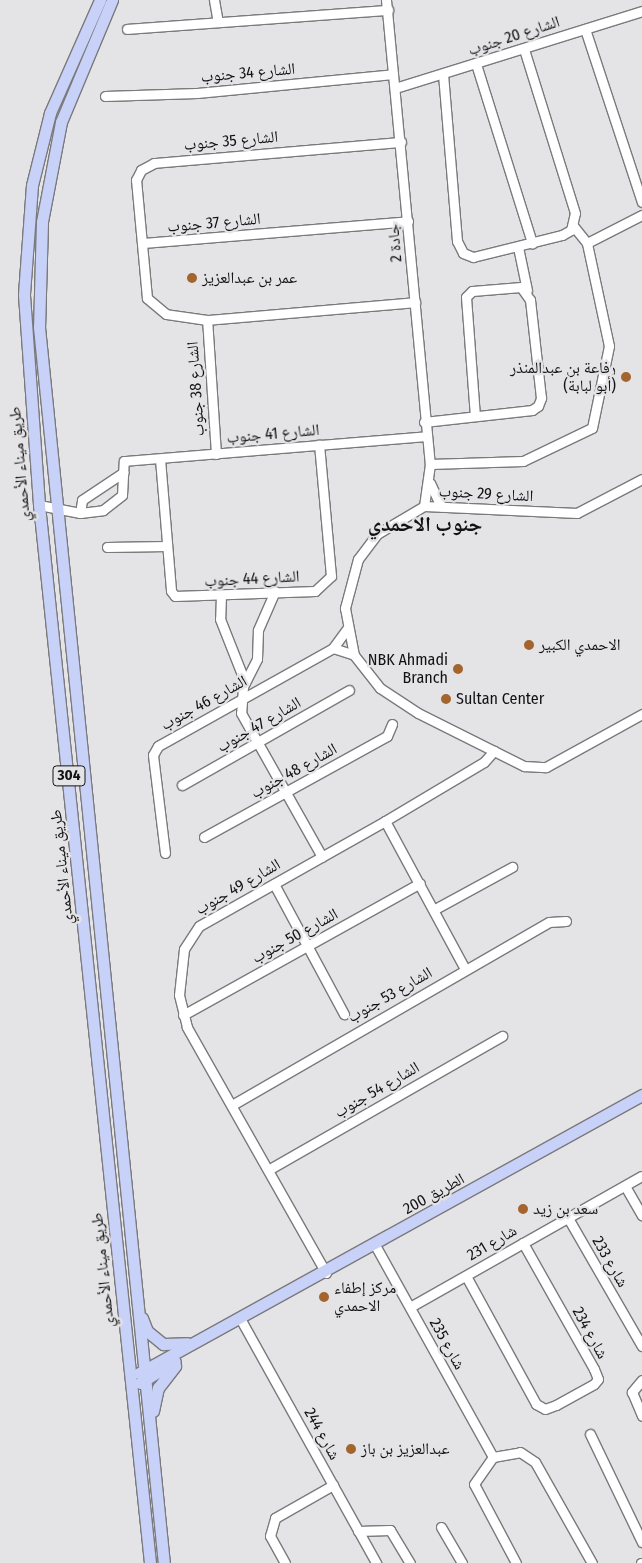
<!DOCTYPE html>
<meta charset="utf-8">
<style>
body{margin:0}
#map{position:relative;width:642px;height:1563px;overflow:hidden;background:#e4e3e6;font-family:"Fira Sans Condensed","Noto Naskh Arabic",sans-serif}
div>[style]{position:absolute}
[style*='--x']{left:calc(var(--x)*1px);top:calc(var(--y)*1px);width:calc(var(--w)*1px);rotate:calc(var(--a)*1deg)}
.roads{filter:drop-shadow(1px 0 #7a797c) drop-shadow(-1px 0 #7a797c) drop-shadow(0 1px #7a797c) drop-shadow(0 -1px #7a797c)}
.minor>*{height:9px;margin:-4.5px;padding:0 4.5px;transform-origin:4.5px;border-radius:4.5px;background:#fff}
.major>*{height:11px;margin:-5.5px;padding:0 5.5px;transform-origin:5.5px;border-radius:5.5px;background:#c8d2f8}
.dots>*{width:14px;height:14px;translate:-50% -50%;box-sizing:border-box;border:2px solid #e4e3e6;border-radius:50%}
span{translate:-50% -50%;white-space:nowrap;text-align:center;line-height:1.15;-webkit-text-stroke:4.5px #e4e3e6;paint-order:stroke}
.shield-label span{padding:1px 4px;background:#e4e3e6;border:1px solid;border-radius:4px;-webkit-text-stroke-width:0}
.shield-label{font-size:15px;color:#131213;font-weight:700}
.street-label{font-size:16px;color:#131213}
.poi-label{font-size:16px;color:#131213}
.left{translate:0 -50%;text-align:left}
.right{translate:-100% -50%;text-align:right}
.district-label{font-size:21px;color:#131213;font-weight:700}
</style>
<div id="map">
<div class="roads">
<div class="minor">
<i style="--x:214;--y:0;--w:22;--a:80"></i>
<i style="--x:386;--y:0;--w:466;--a:84.6"></i>
<i style="--x:430;--y:464;--w:42;--a:98.1"></i>
<i style="--x:127;--y:29;--w:262;--a:-4.2"></i>
<i style="--x:585;--y:29;--w:182;--a:71.8"></i>
<i style="--x:476;--y:64;--w:188;--a:72.6"></i>
<i style="--x:443;--y:74;--w:168;--a:85.2"></i>
<i style="--x:457;--y:241;--w:13;--a:63"></i>
<i style="--x:463;--y:253;--w:11;--a:22"></i>
<i style="--x:473;--y:257;--w:92;--a:-13.9"></i>
<i style="--x:562;--y:235;--w:10;--a:-29"></i>
<i style="--x:571;--y:230;--w:17;--a:-77"></i>
<i style="--x:575;--y:213;--w:172;--a:-107.3"></i>
<i style="--x:395;--y:88;--w:259;--a:-17.3"></i>
<i style="--x:105;--y:96;--w:92;--a:-1.9"></i>
<i style="--x:197;--y:93;--w:197;--a:-5.5"></i>
<i style="--x:143;--y:243;--w:266;--a:-4.7"></i>
<i style="--x:587;--y:243;--w:62;--a:-27"></i>
<i style="--x:518;--y:247;--w:44;--a:78.2"></i>
<i style="--x:207;--y:320;--w:41;--a:-171.7"></i>
<i style="--x:166;--y:314;--w:25;--a:-140"></i>
<i style="--x:147;--y:298;--w:119;--a:-95.3"></i>
<i style="--x:136;--y:180;--w:11;--a:-63"></i>
<i style="--x:141;--y:170;--w:15;--a:-28"></i>
<i style="--x:154;--y:163;--w:248;--a:-4.9"></i>
<i style="--x:424;--y:422;--w:109;--a:-6.3"></i>
<i style="--x:532;--y:410;--w:7;--a:-34"></i>
<i style="--x:538;--y:406;--w:9;--a:-69"></i>
<i style="--x:541;--y:398;--w:99;--a:-96.4"></i>
<i style="--x:530;--y:300;--w:16;--a:-125"></i>
<i style="--x:521;--y:287;--w:49;--a:175.3"></i>
<i style="--x:472;--y:291;--w:8;--a:135"></i>
<i style="--x:466;--y:297;--w:119;--a:85.7"></i>
<i style="--x:216;--y:454;--w:134;--a:-93.8"></i>
<i style="--x:207;--y:320;--w:209;--a:-4.9"></i>
<i style="--x:160;--y:459;--w:132;--a:85.2"></i>
<i style="--x:171;--y:591;--w:6;--a:51"></i>
<i style="--x:175;--y:596;--w:140;--a:-2"></i>
<i style="--x:315;--y:591;--w:22;--a:-43"></i>
<i style="--x:331;--y:576;--w:132;--a:-95.2"></i>
<i style="--x:430;--y:464;--w:93;--a:-1.8"></i>
<i style="--x:523;--y:461;--w:76;--a:-25.6"></i>
<i style="--x:592;--y:428;--w:84;--a:-78.3"></i>
<i style="--x:609;--y:346;--w:105;--a:-102.1"></i>
<i style="--x:587;--y:243;--w:22;--a:-129"></i>
<i style="--x:642;--y:479;--w:73;--a:152.4"></i>
<i style="--x:577;--y:513;--w:153;--a:-177.4"></i>
<i style="--x:424;--y:506;--w:55;--a:149.2"></i>
<i style="--x:377;--y:534;--w:31;--a:127"></i>
<i style="--x:358;--y:559;--w:51;--a:104.9"></i>
<i style="--x:345;--y:608;--w:48;--a:79.2"></i>
<i style="--x:354;--y:655;--w:42;--a:51.8"></i>
<i style="--x:380;--y:688;--w:45;--a:33.3"></i>
<i style="--x:418;--y:713;--w:119;--a:26.6"></i>
<i style="--x:524;--y:766;--w:22;--a:3"></i>
<i style="--x:546;--y:767;--w:110;--a:-28.9"></i>
<i style="--x:430;--y:483;--w:26;--a:65"></i>
<i style="--x:39;--y:505;--w:42;--a:11"></i>
<i style="--x:80;--y:513;--w:23;--a:-7"></i>
<i style="--x:103;--y:510;--w:24;--a:-38"></i>
<i style="--x:122;--y:495;--w:34;--a:-87"></i>
<i style="--x:124;--y:461;--w:302;--a:-4.7"></i>
<i style="--x:80;--y:513;--w:13;--a:-81"></i>
<i style="--x:82;--y:500;--w:50;--a:-33.7"></i>
<i style="--x:107;--y:547;--w:60;--a:-1"></i>
<i style="--x:275;--y:591;--w:43;--a:113.6"></i>
<i style="--x:258;--y:630;--w:29;--a:92"></i>
<i style="--x:257;--y:659;--w:31;--a:117"></i>
<i style="--x:243;--y:687;--w:26;--a:94"></i>
<i style="--x:241;--y:713;--w:165;--a:60.6"></i>
<i style="--x:221;--y:595;--w:24;--a:92"></i>
<i style="--x:220;--y:619;--w:68;--a:68.4"></i>
<i style="--x:333;--y:648;--w:22;--a:18"></i>
<i style="--x:182;--y:785;--w:192;--a:-29.6"></i>
<i style="--x:385;--y:821;--w:168;--a:61.6"></i>
<i style="--x:204;--y:837;--w:209;--a:-28.9"></i>
<i style="--x:387;--y:736;--w:13;--a:-67"></i>
<i style="--x:165;--y:853;--w:99;--a:-97"></i>
<i style="--x:153;--y:755;--w:10;--a:-61"></i>
<i style="--x:158;--y:746;--w:201;--a:-29.2"></i>
<i style="--x:333;--y:648;--w:24;--a:-54"></i>
<i style="--x:274;--y:884;--w:148;--a:61.7"></i>
<i style="--x:435;--y:909;--w:88;--a:-28.6"></i>
<i style="--x:183;--y:1015;--w:271;--a:-29.1"></i>
<i style="--x:232;--y:1105;--w:366;--a:-30"></i>
<i style="--x:549;--y:922;--w:17;--a:-3"></i>
<i style="--x:268;--y:1170;--w:270;--a:-29.8"></i>
<i style="--x:625;--y:1186;--w:34;--a:60"></i>
<i style="--x:568;--y:1218;--w:148;--a:60"></i>
<i style="--x:375;--y:1245;--w:243;--a:60.9"></i>
<i style="--x:326;--y:1273;--w:283;--a:-119.5"></i>
<i style="--x:187;--y:1027;--w:33;--a:-104"></i>
<i style="--x:179;--y:995;--w:46;--a:-83.8"></i>
<i style="--x:184;--y:949;--w:27;--a:-57"></i>
<i style="--x:199;--y:926;--w:214;--a:-29.4"></i>
<i style="--x:385;--y:821;--w:115;--a:-30.8"></i>
<i style="--x:484;--y:762;--w:15;--a:-48"></i>
<i style="--x:466;--y:1276;--w:146;--a:61.3"></i>
<i style="--x:536;--y:1404;--w:10;--a:29"></i>
<i style="--x:545;--y:1409;--w:12;--a:-20"></i>
<i style="--x:556;--y:1405;--w:43;--a:-28.9"></i>
<i style="--x:594;--y:1384;--w:6;--a:-51"></i>
<i style="--x:598;--y:1379;--w:11;--a:-112"></i>
<i style="--x:594;--y:1369;--w:145;--a:-119.4"></i>
<i style="--x:410;--y:1307;--w:266;--a:-29.5"></i>
<i style="--x:241;--y:1320;--w:278;--a:60.9"></i>
<i style="--x:642;--y:1380;--w:16;--a:130"></i>
<i style="--x:632;--y:1392;--w:26;--a:67"></i>
<i style="--x:590;--y:1434;--w:120;--a:64.3"></i>
<i style="--x:441;--y:1527;--w:42;--a:59.7"></i>
<i style="--x:358;--y:1531;--w:32;--a:-2"></i>
<i style="--x:390;--y:1530;--w:39;--a:59"></i>
<i style="--x:285;--y:1563;--w:31;--a:-119"></i>
<i style="--x:270;--y:1536;--w:19;--a:-74"></i>
<i style="--x:275;--y:1518;--w:67;--a:-29.6"></i>
<i style="--x:516;--y:1563;--w:89;--a:-118"></i>
<i style="--x:474;--y:1484;--w:33;--a:-55"></i>
<i style="--x:493;--y:1457;--w:27;--a:-10"></i>
<i style="--x:520;--y:1452;--w:18;--a:34"></i>
<i style="--x:535;--y:1462;--w:116;--a:60.6"></i>
<i style="--x:641;--y:1563;--w:1;--a:0"></i>
</div>
<div class="major">
<i style="--x:100;--y:0;--w:124;--a:113.9"></i>
<i style="--x:50;--y:113;--w:74;--a:104"></i>
<i style="--x:32;--y:185;--w:110;--a:94.2"></i>
<i style="--x:24;--y:295;--w:211;--a:85.9"></i>
<i style="--x:39;--y:505;--w:1064;--a:84.01"></i>
<i style="--x:112;--y:0;--w:132;--a:112.7"></i>
<i style="--x:61;--y:122;--w:102;--a:100.8"></i>
<i style="--x:42;--y:222;--w:105;--a:91.6"></i>
<i style="--x:39;--y:327;--w:1242;--a:84.23"></i>
<i style="--x:142;--y:1318;--w:14;--a:69"></i>
<i style="--x:147;--y:1331;--w:21;--a:39"></i>
<i style="--x:163;--y:1344;--w:24;--a:-2"></i>
<i style="--x:139;--y:1373;--w:575;--a:-28.93"></i>
<i style="--x:140;--y:1383;--w:41;--a:-32.2"></i>
<i style="--x:153;--y:1411;--w:24;--a:-78"></i>
<i style="--x:158;--y:1388;--w:28;--a:-52"></i>
</div>
</div>
<div class="dots">
<i style="left:192px;top:278px;background:#a4642d"></i>
<i style="left:626px;top:377px;background:#a4642d"></i>
<i style="left:529px;top:645px;background:#a4642d"></i>
<i style="left:458px;top:669px;background:#a4642d"></i>
<i style="left:446px;top:699px;background:#a4642d"></i>
<i style="left:523px;top:1209px;background:#a4642d"></i>
<i style="left:324px;top:1297px;background:#a4642d"></i>
<i style="left:351px;top:1449px;background:#a4642d"></i>
</div>
<div class="shield-label">
<span style="left:69px;top:776px">304</span>
</div>
<div class="street-label">
<span style="left:514px;top:36px;rotate:-18deg">الشارع 20 جنوب</span>
<span style="left:248px;top:73px;rotate:-5deg">الشارع 34 جنوب</span>
<span style="left:231px;top:141px;rotate:-5deg">الشارع 35 جنوب</span>
<span style="left:214px;top:223px;rotate:-5deg">الشارع 37 جنوب</span>
<span style="left:395px;top:243px;rotate:-95deg">جادة 2</span>
<span style="left:196px;top:389px;rotate:-94deg">الشارع 38 جنوب</span>
<span style="left:273px;top:434px;rotate:-5deg">الشارع 41 جنوب</span>
<span style="left:20px;top:464px;rotate:-95deg">طريق ميناء الأحمدي</span>
<span style="left:486px;top:494px;rotate:3deg">الشارع 29 جنوب</span>
<span style="left:252px;top:579px;rotate:-3deg">الشارع 44 جنوب</span>
<span style="left:204px;top:703px;rotate:-29deg">الشارع 46 جنوب</span>
<span style="left:259px;top:725px;rotate:-30deg">الشارع 47 جنوب</span>
<span style="left:294px;top:771px;rotate:-29deg">الشارع 48 جنوب</span>
<span style="left:62px;top:867px;rotate:-96deg">طريق ميناء الأحمدي</span>
<span style="left:238px;top:887px;rotate:-30deg">الشارع 49 جنوب</span>
<span style="left:295px;top:936px;rotate:-29deg">الشارع 50 جنوب</span>
<span style="left:390px;top:995px;rotate:-30deg">الشارع 53 جنوب</span>
<span style="left:377px;top:1090px;rotate:-30deg">الشارع 54 جنوب</span>
<span style="left:434px;top:1194px;rotate:-29deg">الطريق 200</span>
<span style="left:492px;top:1243px;rotate:-30deg">شارع 231</span>
<span style="left:610px;top:1262px;rotate:60deg">شارع 233</span>
<span style="left:103px;top:1270px;rotate:-96deg">طريق ميناء الأحمدي</span>
<span style="left:590px;top:1333px;rotate:61deg">شارع 234</span>
<span style="left:447px;top:1344px;rotate:61deg">شارع 235</span>
<span style="left:322px;top:1434px;rotate:61deg">شارع 244</span>
</div>
<div class="poi-label">
<span class="left" style="left:202px;top:278px">عمر بن عبدالعزيز</span>
<span class="right" style="left:616px;top:377px">رفاعة بن عبدالمنذر<br>(أبو لبابة)</span>
<span class="left" style="left:539px;top:645px">الاحمدي الكبير</span>
<span class="right" style="left:448px;top:669px">NBK Ahmadi<br>Branch</span>
<span class="left" style="left:456px;top:699px">Sultan Center</span>
<span class="left" style="left:533px;top:1209px">سعد بن زيد</span>
<span class="left" style="left:334px;top:1297px">مركز إطفاء<br>الاحمدي</span>
<span class="left" style="left:361px;top:1449px">عبدالعزيز بن باز</span>
</div>
<div class="district-label">
<span style="left:425px;top:524px">جنوب الاحمدي</span>
</div>
</div>
